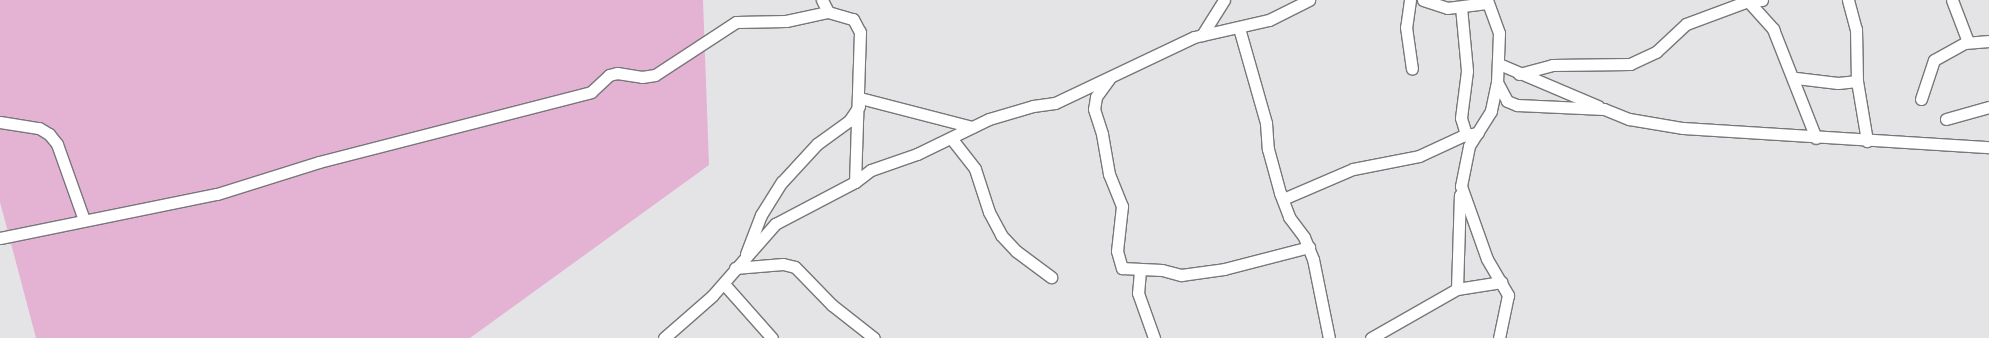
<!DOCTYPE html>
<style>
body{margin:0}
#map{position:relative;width:1989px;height:338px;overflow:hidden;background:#e4e4e7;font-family:Manrope,sans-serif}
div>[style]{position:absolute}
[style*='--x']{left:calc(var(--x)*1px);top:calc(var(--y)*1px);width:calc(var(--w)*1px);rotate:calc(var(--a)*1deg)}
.green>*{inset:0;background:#e4b2d3}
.roads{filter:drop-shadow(1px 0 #77777a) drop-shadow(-1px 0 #77777a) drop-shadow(0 1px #77777a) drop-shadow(0 -1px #77777a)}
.minor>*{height:11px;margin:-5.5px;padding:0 5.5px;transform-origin:5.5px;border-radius:5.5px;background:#fff}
span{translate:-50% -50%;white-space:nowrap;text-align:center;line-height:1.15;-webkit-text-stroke:3px #e4e4e7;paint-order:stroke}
</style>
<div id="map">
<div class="green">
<i style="clip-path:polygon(0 0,703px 0,709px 165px,470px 338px,36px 338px,0 202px)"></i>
</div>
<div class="roads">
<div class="minor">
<i style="--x:822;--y:0;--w:13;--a:63"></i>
<i style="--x:1410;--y:0;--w:27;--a:98"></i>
<i style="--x:1406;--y:27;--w:42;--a:81.9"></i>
<i style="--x:1423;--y:0;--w:25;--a:18"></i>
<i style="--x:1447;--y:8;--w:40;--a:-7.1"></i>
<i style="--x:1487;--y:0;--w:35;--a:70"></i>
<i style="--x:1499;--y:33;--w:49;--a:92.3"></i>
<i style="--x:1497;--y:82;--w:30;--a:102"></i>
<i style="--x:1491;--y:111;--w:41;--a:122.2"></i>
<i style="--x:1469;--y:146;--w:41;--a:101.3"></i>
<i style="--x:1461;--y:186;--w:77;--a:70.4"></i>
<i style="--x:1487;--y:259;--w:42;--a:59.7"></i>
<i style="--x:1508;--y:295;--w:44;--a:101.8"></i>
<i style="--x:1848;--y:0;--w:30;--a:75"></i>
<i style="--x:1856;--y:29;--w:52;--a:88.9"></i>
<i style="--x:1857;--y:81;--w:61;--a:80.5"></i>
<i style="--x:1952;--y:0;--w:45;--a:69.1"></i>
<i style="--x:1748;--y:1;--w:38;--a:48"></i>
<i style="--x:1773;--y:29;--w:117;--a:68.5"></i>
<i style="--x:1461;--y:7;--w:64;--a:84.6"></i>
<i style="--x:1467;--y:71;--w:47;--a:97.3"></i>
<i style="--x:1461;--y:118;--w:17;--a:73"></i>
<i style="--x:1239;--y:28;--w:99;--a:74.1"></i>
<i style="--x:1266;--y:123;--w:26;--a:86"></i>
<i style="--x:1268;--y:149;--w:46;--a:74.7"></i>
<i style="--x:1280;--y:193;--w:26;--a:69"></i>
<i style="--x:1289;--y:217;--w:25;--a:53"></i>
<i style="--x:1304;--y:237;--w:24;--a:68"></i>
<i style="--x:1313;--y:259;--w:81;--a:78.6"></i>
<i style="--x:1202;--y:35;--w:41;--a:-57.8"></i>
<i style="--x:1499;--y:64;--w:108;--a:23"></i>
<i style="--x:1519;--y:74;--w:34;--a:-15"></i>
<i style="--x:1552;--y:65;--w:78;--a:-0.7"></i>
<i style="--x:1630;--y:64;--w:29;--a:-25"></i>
<i style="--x:1656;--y:52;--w:41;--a:-43"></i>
<i style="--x:1686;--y:24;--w:66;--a:-20.4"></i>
<i style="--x:1748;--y:1;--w:14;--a:-4"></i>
<i style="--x:1796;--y:78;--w:42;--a:6.8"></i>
<i style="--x:1838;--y:83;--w:19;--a:-6"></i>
<i style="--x:1109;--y:79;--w:22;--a:126"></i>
<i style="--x:1096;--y:97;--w:12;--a:99"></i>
<i style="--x:1094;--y:109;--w:26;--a:72"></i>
<i style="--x:1102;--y:134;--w:41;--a:80.1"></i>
<i style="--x:1109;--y:174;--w:35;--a:68"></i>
<i style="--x:1122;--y:206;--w:45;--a:96.3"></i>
<i style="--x:1117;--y:251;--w:18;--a:74"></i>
<i style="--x:1122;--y:268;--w:40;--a:2.9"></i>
<i style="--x:1162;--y:270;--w:20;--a:15"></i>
<i style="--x:1181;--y:275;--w:43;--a:-7.9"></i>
<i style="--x:1224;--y:269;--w:88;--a:-14.5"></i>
<i style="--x:1497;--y:82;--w:21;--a:62"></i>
<i style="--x:1507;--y:101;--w:11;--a:22"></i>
<i style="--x:1517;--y:105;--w:87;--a:2.6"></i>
<i style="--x:1604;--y:109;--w:27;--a:22"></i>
<i style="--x:1629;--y:119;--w:55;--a:9.5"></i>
<i style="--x:1683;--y:128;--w:307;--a:3.6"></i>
<i style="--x:860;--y:98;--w:116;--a:14.5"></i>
<i style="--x:1921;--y:99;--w:41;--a:-71.6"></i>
<i style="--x:1934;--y:60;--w:35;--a:-29"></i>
<i style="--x:1965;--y:43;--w:24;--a:-5"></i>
<i style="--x:1946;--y:119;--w:45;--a:-15.6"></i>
<i style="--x:0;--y:122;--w:39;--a:9"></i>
<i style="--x:39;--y:128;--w:12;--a:31"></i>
<i style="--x:49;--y:134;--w:13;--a:51"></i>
<i style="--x:57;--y:144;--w:81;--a:70.4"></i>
<i style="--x:951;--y:138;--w:39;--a:52"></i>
<i style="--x:975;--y:169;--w:45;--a:72"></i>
<i style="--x:989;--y:212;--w:26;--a:62"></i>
<i style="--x:1001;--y:235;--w:22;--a:47"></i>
<i style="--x:1016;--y:251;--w:44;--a:36.6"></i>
<i style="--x:1283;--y:199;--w:76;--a:-23.2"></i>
<i style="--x:1353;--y:169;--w:67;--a:-11.1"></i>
<i style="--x:1419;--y:156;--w:47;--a:-24.9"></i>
<i style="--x:1462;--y:136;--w:16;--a:-11"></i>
<i style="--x:0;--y:238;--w:221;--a:-11.5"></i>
<i style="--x:217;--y:194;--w:107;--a:-17.4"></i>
<i style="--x:319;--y:162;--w:281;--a:-14.4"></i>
<i style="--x:591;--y:92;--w:25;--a:-43"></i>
<i style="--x:609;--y:75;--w:8;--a:-14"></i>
<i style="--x:617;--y:73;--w:25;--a:9"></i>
<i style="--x:642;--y:77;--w:13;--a:-9"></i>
<i style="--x:655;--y:75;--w:97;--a:-33.2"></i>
<i style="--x:736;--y:22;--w:50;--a:-1.1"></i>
<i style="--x:786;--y:21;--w:43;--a:-12.1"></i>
<i style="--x:828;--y:12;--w:26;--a:16"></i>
<i style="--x:853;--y:19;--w:15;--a:62"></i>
<i style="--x:860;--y:32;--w:150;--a:91.9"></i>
<i style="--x:746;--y:254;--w:42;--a:-69"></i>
<i style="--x:761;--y:215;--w:39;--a:-58"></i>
<i style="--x:782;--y:182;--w:52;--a:-47.4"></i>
<i style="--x:817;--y:144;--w:39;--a:-36"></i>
<i style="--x:849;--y:121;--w:18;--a:-56"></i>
<i style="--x:735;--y:268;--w:48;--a:-4.8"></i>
<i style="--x:783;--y:264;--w:12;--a:14"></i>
<i style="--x:795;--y:267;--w:53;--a:45.8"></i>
<i style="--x:832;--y:305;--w:53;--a:38.2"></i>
<i style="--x:1140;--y:271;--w:22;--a:95"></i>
<i style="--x:1138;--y:293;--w:48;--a:70.4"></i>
<i style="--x:724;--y:284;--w:72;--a:48.4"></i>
<i style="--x:1457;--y:289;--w:94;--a:-88.2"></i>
<i style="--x:664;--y:338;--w:64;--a:-41.2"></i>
<i style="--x:712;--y:296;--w:96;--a:-48.8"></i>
<i style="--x:775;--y:224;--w:90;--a:-27.7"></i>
<i style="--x:855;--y:182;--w:20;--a:-37"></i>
<i style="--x:871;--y:170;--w:49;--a:-19.2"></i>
<i style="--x:917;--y:154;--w:80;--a:-25.9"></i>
<i style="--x:989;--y:119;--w:46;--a:-16.5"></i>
<i style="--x:1033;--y:106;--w:22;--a:-8"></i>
<i style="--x:1055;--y:103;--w:154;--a:-25.4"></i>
<i style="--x:1194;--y:37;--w:77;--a:-12.8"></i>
<i style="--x:1269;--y:20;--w:45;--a:-26.6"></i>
<i style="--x:1371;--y:338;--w:99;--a:-29.7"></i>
<i style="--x:1457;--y:289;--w:45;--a:-9"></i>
</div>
</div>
</div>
